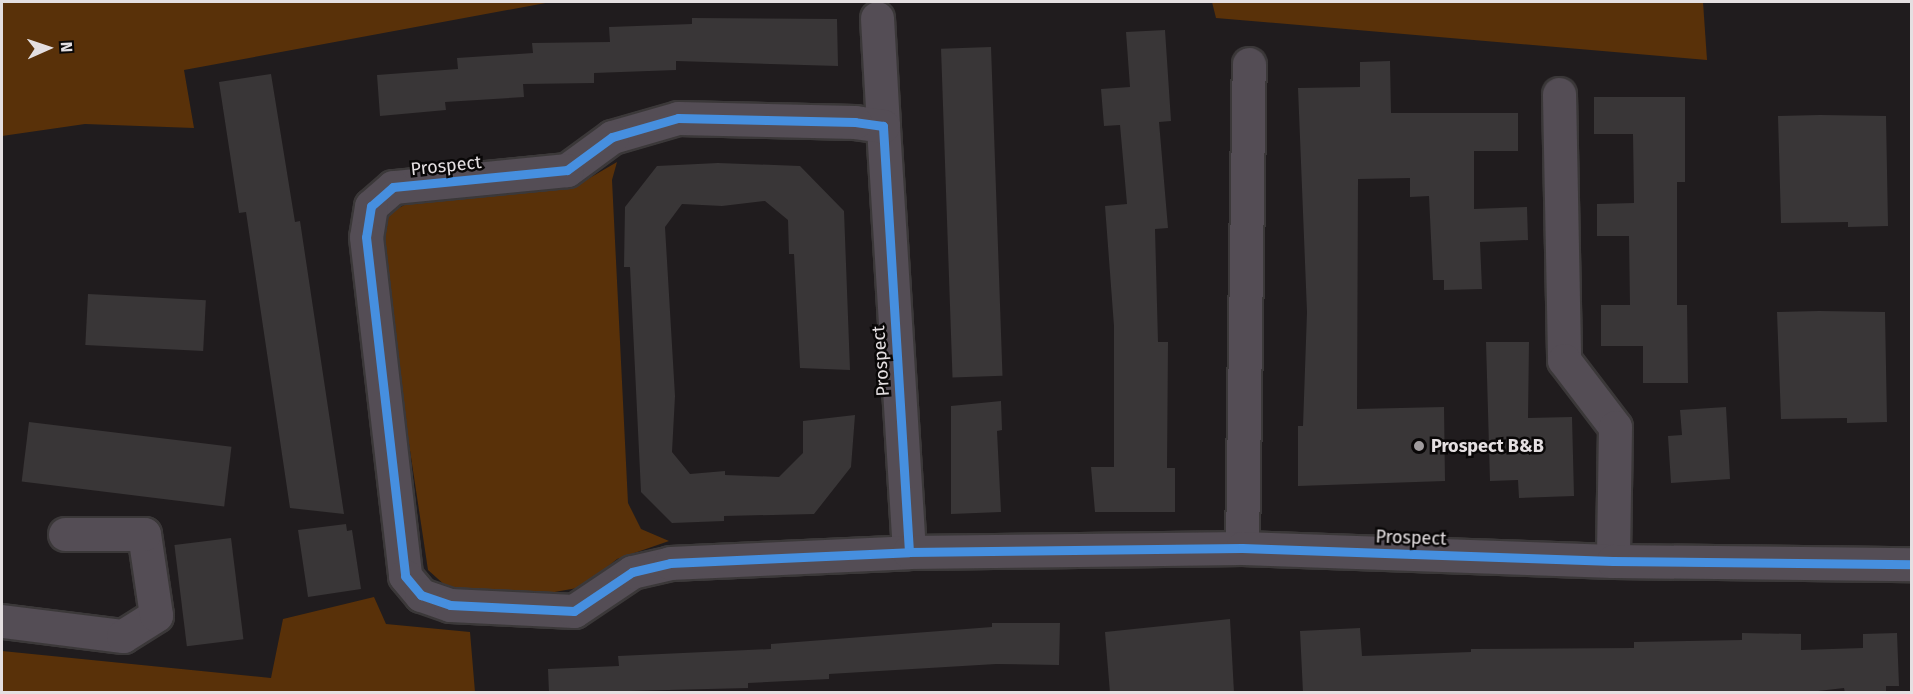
<!DOCTYPE html>
<style>
body{margin:0}
#map{position:relative;width:1913px;height:694px;overflow:hidden;background:#201c1e;font-family:"Fira Sans",sans-serif}
div>[style]{position:absolute}
[style*='--x']{left:calc(var(--x)*1px);top:calc(var(--y)*1px);width:calc(var(--w)*1px);rotate:calc(var(--a)*1deg)}
.green>*{inset:0;background:#593109}
.building>*{inset:0;background:#393637;transform-origin:0 0}
.roads{filter:drop-shadow(2px 0 #3b3839) drop-shadow(-2px 0 #3b3839) drop-shadow(0 2px #3b3839) drop-shadow(0 -2px #3b3839)}
.minor>*{height:33px;margin:-16.5px;padding:0 16.5px;transform-origin:16.5px;border-radius:16.5px;background:#544d55}
.cycleway>*{height:9px;margin:-4.5px;padding:0 4.5px;transform-origin:4.5px;border-radius:4.5px;background:#468fdf}
.dots>*{width:16px;height:16px;translate:-50% -50%;box-sizing:border-box;border:3px solid #090707;border-radius:50%}
span{translate:-50% -50%;white-space:nowrap;text-align:center;line-height:1.15;-webkit-text-stroke:5px #090707;paint-order:stroke}
.street-label{font-size:18px;color:#e4dfe1}
.poi-label{font-size:18px;color:#e4dfe1;font-weight:700}
.left{translate:0 -50%;text-align:left}
.frame{position:absolute;inset:0;border:3px solid #e4dfe1;pointer-events:none}
.north{position:absolute;left:18px;top:18px;width:60px;height:60px;-webkit-text-stroke:4px #090707;paint-order:stroke;rotate:87deg;font-size:16px;font-weight:700;line-height:24px;text-align:center;color:#e4dfe1}
.north::after{content:'';display:block;margin:auto;width:21px;height:27px;background:#e4dfe1;clip-path:polygon(50% 0,100% 100%,50% 72%,0 100%)}
</style>
<div id="map">
<div class="green">
<i style="clip-path:polygon(2px 2px,551px 2px,184px 70px,194px 128px,85px 124px,2px 136px)"></i>
<i style="clip-path:polygon(1212px 2px,1703px 2px,1707px 60px,1216px 18px)"></i>
<i style="clip-path:polygon(617px 162px,612px 180px,628px 503px,641px 529px,669px 541px,617px 559px,583px 587px,543px 594px,447px 587px,428px 570px,377px 231px,393px 211px,414px 200px,581px 183px)"></i>
<i style="clip-path:polygon(374px 597px,386px 624px,470px 632px,475px 692px,2px 692px,2px 651px,271px 678px,283px 619px)"></i>
</div>
<div class="building">
<i style="clip-path:polygon(692px 18px,837px 19px,838px 66px,676px 61px,676px 70px,594px 73px,594px 83px,523px 84px,524px 97px,445px 102px,446px 110px,380px 116px,377px 75px,458px 69px,457px 58px,533px 53px,532px 43px,610px 42px,609px 27px,692px 24px)"></i>
<i style="clip-path:polygon(1165px 30px,1171px 121px,1159px 122px,1168px 228px,1155px 229px,1158px 342px,1168px 342px,1167px 468px,1175px 468px,1175px 512px,1095px 512px,1091px 467px,1114px 467px,1114px 326px,1105px 206px,1127px 204px,1120px 125px,1104px 126px,1101px 89px,1130px 87px,1126px 32px)"></i>
<i style="left:991px;top:47px;width:329px;height:50px;rotate:88deg"></i>
<i style="clip-path:polygon(1390px 61px,1391px 113px,1518px 113px,1518px 151px,1474px 151px,1474px 209px,1527px 207px,1528px 240px,1480px 242px,1482px 289px,1444px 290px,1444px 280px,1433px 280px,1429px 196px,1410px 197px,1410px 178px,1358px 179px,1357px 409px,1444px 407px,1445px 481px,1298px 486px,1298px 426px,1303px 426px,1307px 312px,1298px 88px,1360px 87px,1360px 62px)"></i>
<i style="clip-path:polygon(271px 74px,295px 222px,300px 221px,344px 514px,290px 508px,246px 212px,239px 213px,219px 82px)"></i>
<i style="clip-path:polygon(1594px 97px,1685px 97px,1685px 182px,1677px 182px,1677px 305px,1687px 305px,1688px 383px,1643px 383px,1643px 346px,1601px 346px,1601px 305px,1630px 305px,1629px 236px,1597px 236px,1597px 204px,1634px 203px,1633px 134px,1594px 134px)"></i>
<i style="clip-path:polygon(1820px 115px,1886px 116px,1888px 226px,1848px 227px,1848px 222px,1781px 223px,1778px 116px)"></i>
<i style="clip-path:polygon(718px 163px,800px 166px,844px 211px,850px 370px,800px 368px,794px 254px,789px 254px,788px 220px,765px 201px,722px 206px,682px 204px,665px 227px,675px 396px,672px 452px,690px 474px,725px 471px,725px 475px,779px 477px,803px 453px,803px 421px,855px 415px,851px 467px,814px 514px,724px 516px,724px 521px,672px 523px,641px 492px,630px 267px,624px 267px,625px 207px,657px 166px)"></i>
<i style="left:88px;top:294px;width:118px;height:51px;rotate:3deg"></i>
<i style="clip-path:polygon(1819px 311px,1885px 312px,1887px 422px,1847px 423px,1847px 418px,1781px 419px,1777px 312px)"></i>
<i style="clip-path:polygon(1486px 342px,1529px 342px,1528px 418px,1572px 417px,1574px 496px,1519px 498px,1518px 480px,1490px 481px)"></i>
<i style="clip-path:polygon(1001px 401px,1002px 430px,997px 431px,1001px 512px,951px 514px,951px 406px)"></i>
<i style="clip-path:polygon(1726px 407px,1730px 479px,1671px 483px,1668px 436px,1682px 435px,1680px 410px)"></i>
<i style="left:29px;top:422px;width:204px;height:60px;rotate:7deg"></i>
<i style="clip-path:polygon(346px 524px,347px 531px,352px 530px,361px 589px,308px 597px,298px 530px)"></i>
<i style="left:231px;top:538px;width:102px;height:57px;rotate:83deg"></i>
<i style="clip-path:polygon(1230px 619px,1234px 693px,1110px 693px,1105px 632px)"></i>
<i style="clip-path:polygon(992px 623px,1060px 623px,1059px 665px,996px 664px,829px 674px,829px 679px,748px 683px,748px 688px,549px 693px,548px 669px,619px 666px,618px 656px,771px 649px,771px 644px,992px 627px)"></i>
<i style="clip-path:polygon(1360px 628px,1362px 656px,1471px 652px,1471px 649px,1634px 648px,1634px 642px,1742px 640px,1742px 633px,1801px 634px,1801px 650px,1863px 648px,1863px 634px,1897px 633px,1899px 686px,1886px 686px,1886px 693px,1845px 693px,1844px 688px,1801px 693px,1303px 693px,1300px 631px)"></i>
</div>
<div class="roads">
<div class="minor">
<i style="--x:877;--y:18;--w:108;--a:86.8"></i>
<i style="--x:1559;--y:94;--w:266;--a:88.9"></i>
<i style="--x:1564;--y:360;--w:84;--a:52.7"></i>
<i style="--x:1615;--y:427;--w:134;--a:90.9"></i>
<i style="--x:1242;--y:548;--w:484;--a:-89.2"></i>
<i style="--x:909;--y:552;--w:427;--a:-93.5"></i>
<i style="--x:883;--y:126;--w:28;--a:-172"></i>
<i style="--x:855;--y:122;--w:177;--a:-178.7"></i>
<i style="--x:678;--y:118;--w:69;--a:163.9"></i>
<i style="--x:612;--y:137;--w:56;--a:143.7"></i>
<i style="--x:567;--y:170;--w:175;--a:174.4"></i>
<i style="--x:393;--y:187;--w:29;--a:139"></i>
<i style="--x:371;--y:206;--w:31;--a:99"></i>
<i style="--x:366;--y:237;--w:341;--a:83.4"></i>
<i style="--x:405;--y:576;--w:25;--a:50"></i>
<i style="--x:421;--y:595;--w:31;--a:19"></i>
<i style="--x:450;--y:605;--w:124;--a:2.8"></i>
<i style="--x:574;--y:611;--w:70;--a:-33.9"></i>
<i style="--x:632;--y:572;--w:39;--a:-13"></i>
<i style="--x:670;--y:563;--w:239;--a:-2.6"></i>
<i style="--x:909;--y:552;--w:333;--a:-0.7"></i>
<i style="--x:1242;--y:548;--w:371;--a:2"></i>
<i style="--x:1613;--y:561;--w:299;--a:0.6"></i>
<i style="--x:2;--y:621;--w:122;--a:7.1"></i>
<i style="--x:123;--y:636;--w:39;--a:-32"></i>
<i style="--x:156;--y:615;--w:82;--a:-98.4"></i>
<i style="--x:144;--y:534;--w:79;--a:180"></i>
</div>
</div>
<div class="cycleway">
<i style="--x:909;--y:552;--w:427;--a:-93.5"></i>
<i style="--x:883;--y:126;--w:28;--a:-172"></i>
<i style="--x:855;--y:122;--w:177;--a:-178.7"></i>
<i style="--x:678;--y:118;--w:69;--a:163.9"></i>
<i style="--x:612;--y:137;--w:56;--a:143.7"></i>
<i style="--x:567;--y:170;--w:175;--a:174.4"></i>
<i style="--x:393;--y:187;--w:29;--a:139"></i>
<i style="--x:371;--y:206;--w:31;--a:99"></i>
<i style="--x:366;--y:237;--w:341;--a:83.4"></i>
<i style="--x:405;--y:576;--w:25;--a:50"></i>
<i style="--x:421;--y:595;--w:31;--a:19"></i>
<i style="--x:450;--y:605;--w:124;--a:2.8"></i>
<i style="--x:574;--y:611;--w:70;--a:-33.9"></i>
<i style="--x:632;--y:572;--w:39;--a:-13"></i>
<i style="--x:670;--y:563;--w:239;--a:-2.6"></i>
<i style="--x:909;--y:552;--w:333;--a:-0.7"></i>
<i style="--x:1242;--y:548;--w:371;--a:2"></i>
<i style="--x:1613;--y:561;--w:299;--a:0.6"></i>
</div>
<div class="dots">
<i style="left:1419px;top:446px;background:#9f9b9d"></i>
</div>
<div class="street-label">
<span style="left:446px;top:166px;rotate:-6deg">Prospect</span>
<span style="left:881px;top:361px;rotate:-94deg">Prospect</span>
<span style="left:1411px;top:538px;rotate:2deg">Prospect</span>
</div>
<div class="poi-label">
<span class="left" style="left:1431px;top:446px">Prospect B&amp;B</span>
</div>
<div class="frame"></div>
<div class="north">N</div>
</div>
